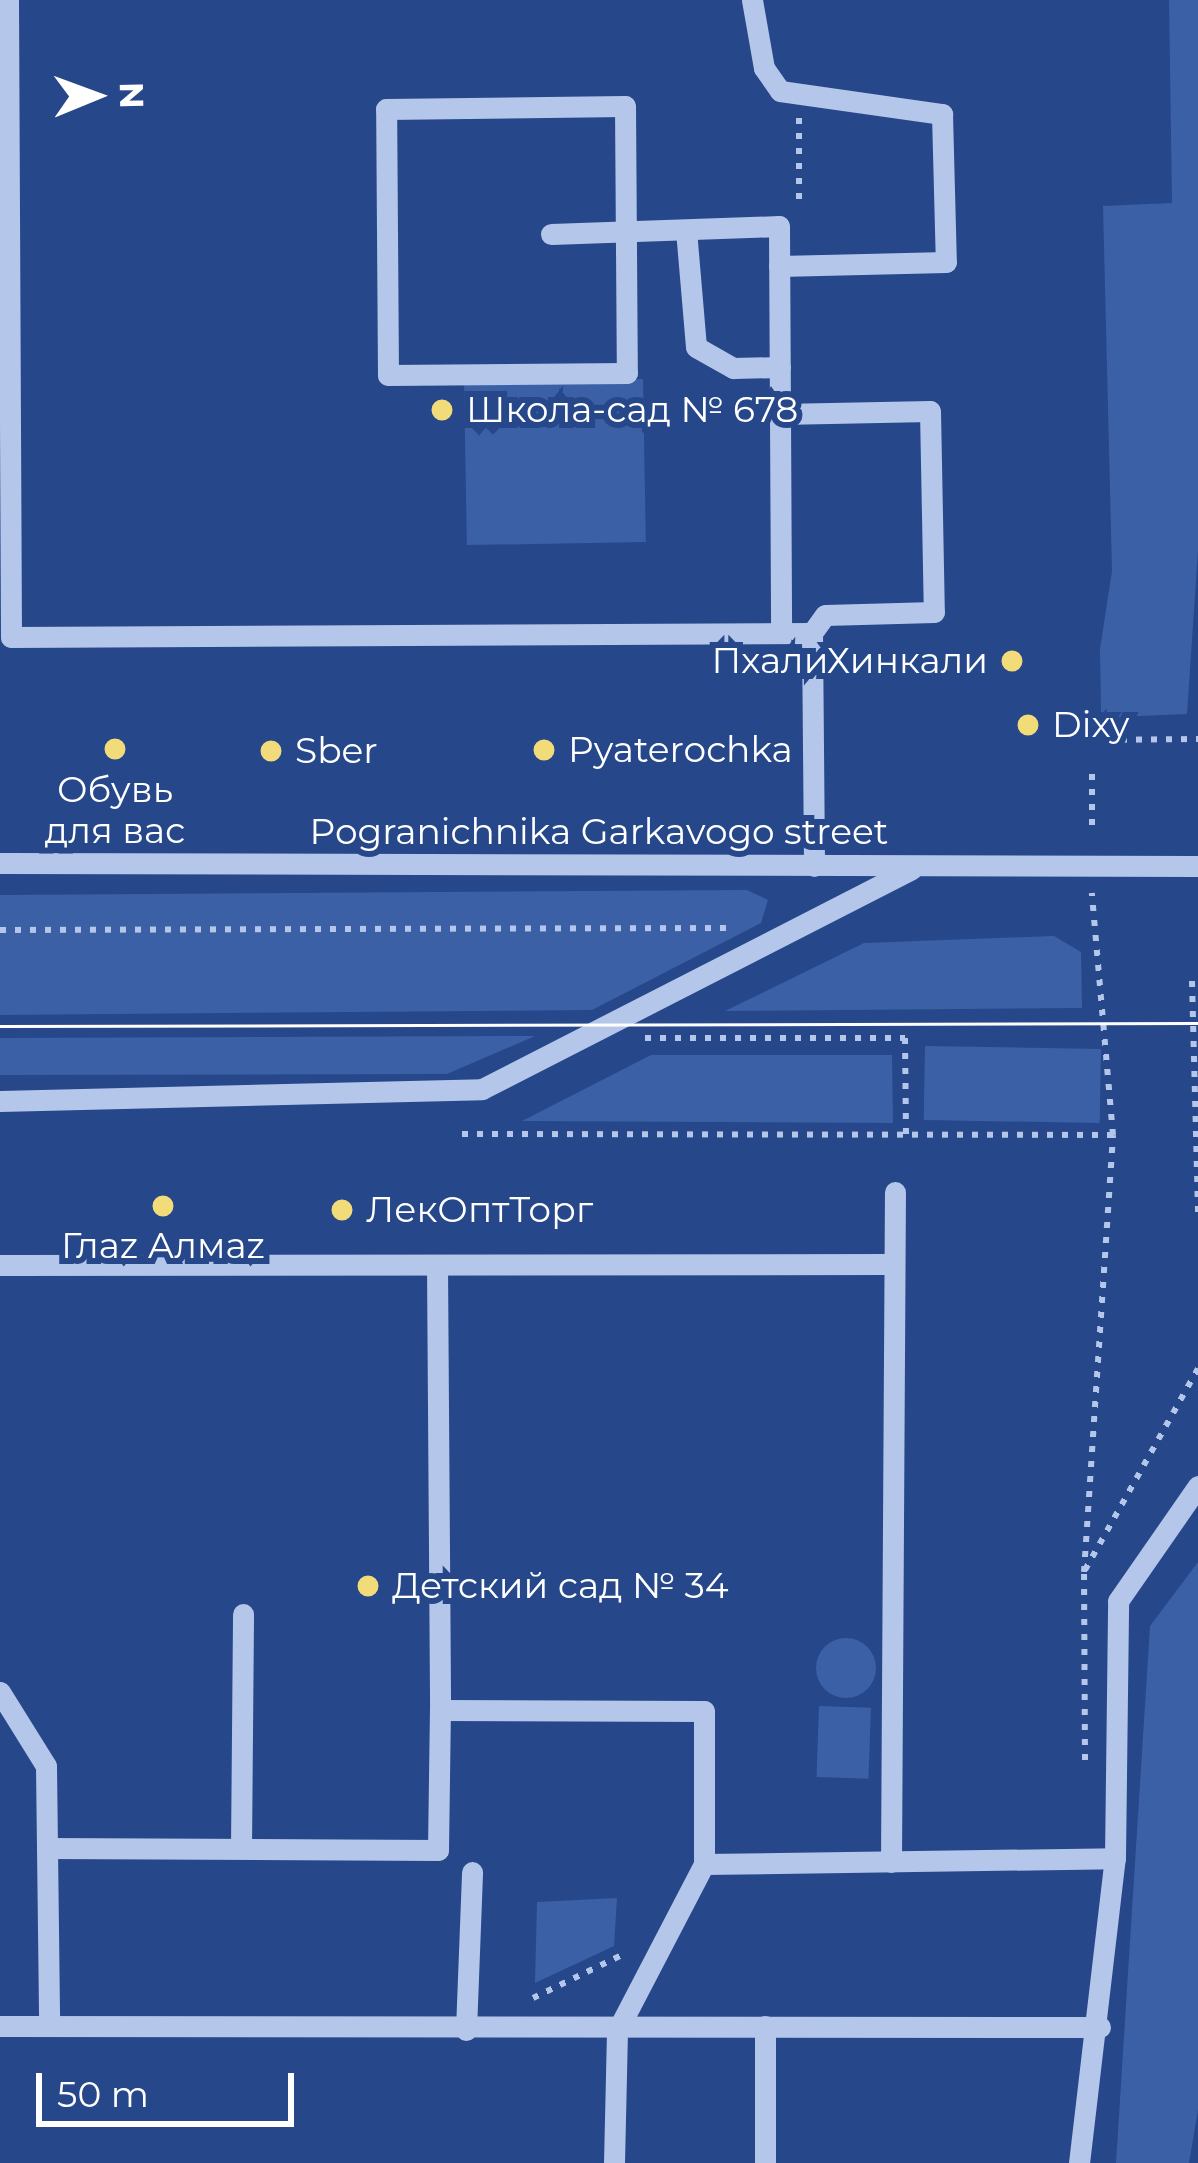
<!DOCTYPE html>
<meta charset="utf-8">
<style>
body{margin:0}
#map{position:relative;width:1198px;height:2163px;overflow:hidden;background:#26478a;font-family:Montserrat,sans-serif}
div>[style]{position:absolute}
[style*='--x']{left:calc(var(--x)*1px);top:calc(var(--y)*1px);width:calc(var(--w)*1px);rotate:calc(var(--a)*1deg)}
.green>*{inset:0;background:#3b60a6;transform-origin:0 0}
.round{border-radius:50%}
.path>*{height:6px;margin-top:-3px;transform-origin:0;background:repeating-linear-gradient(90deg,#b4c6e9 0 6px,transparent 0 15px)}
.minor>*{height:21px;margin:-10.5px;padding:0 10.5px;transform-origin:10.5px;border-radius:10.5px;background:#b4c6e9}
.tram>*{height:3px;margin:-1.5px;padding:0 1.5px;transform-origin:1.5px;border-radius:1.5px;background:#fff}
.dots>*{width:33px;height:33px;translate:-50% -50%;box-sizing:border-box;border:6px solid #26478a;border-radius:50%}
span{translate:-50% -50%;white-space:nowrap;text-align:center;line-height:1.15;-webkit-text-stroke:12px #26478a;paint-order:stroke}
.poi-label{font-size:36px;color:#fff}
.left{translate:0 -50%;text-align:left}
.right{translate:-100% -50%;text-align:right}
.street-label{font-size:36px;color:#fff}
.north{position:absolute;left:36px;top:36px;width:120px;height:120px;-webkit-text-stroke:9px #26478a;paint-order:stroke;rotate:89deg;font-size:33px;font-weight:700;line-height:48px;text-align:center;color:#fff}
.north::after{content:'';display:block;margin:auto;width:42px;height:54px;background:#fff;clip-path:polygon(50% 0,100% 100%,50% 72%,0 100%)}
.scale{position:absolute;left:36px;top:2073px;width:258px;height:54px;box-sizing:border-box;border:6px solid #fff;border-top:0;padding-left:15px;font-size:36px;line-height:42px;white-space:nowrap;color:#fff;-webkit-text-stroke:9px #26478a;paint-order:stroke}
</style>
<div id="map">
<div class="green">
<i style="clip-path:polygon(1169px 0,1198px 0,1198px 551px,1187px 714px,1117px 717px,1101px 713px,1100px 649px,1112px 571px,1103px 206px,1172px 203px)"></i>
<i style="left:643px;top:379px;width:163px;height:179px;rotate:89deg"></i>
<i style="clip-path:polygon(747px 890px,768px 900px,761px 923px,592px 1010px,0 1015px,0 895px)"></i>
<i style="clip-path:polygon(1054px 936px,1081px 952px,1082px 1008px,725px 1011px,864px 943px)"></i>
<i style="clip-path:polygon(535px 1036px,447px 1074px,0 1075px,0 1038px)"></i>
<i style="left:925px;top:1046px;width:176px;height:74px;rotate:1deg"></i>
<i style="clip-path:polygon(651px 1055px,892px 1055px,893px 1123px,522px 1121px)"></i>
<i style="clip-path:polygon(1198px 1562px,1198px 2110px,1189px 2163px,1116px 2163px,1150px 1626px)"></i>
<i class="round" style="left:816px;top:1638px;width:60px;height:60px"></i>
<i style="left:819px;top:1706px;width:52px;height:71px;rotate:2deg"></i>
<i style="clip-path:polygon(617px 1898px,614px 1946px,535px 1983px,537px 1902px)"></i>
</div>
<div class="path">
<i style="--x:799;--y:118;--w:89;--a:90"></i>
<i style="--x:1091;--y:740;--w:107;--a:-0.5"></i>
<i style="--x:1092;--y:825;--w:53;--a:-90"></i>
<i style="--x:0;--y:930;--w:734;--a:-0.16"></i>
<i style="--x:1192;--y:981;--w:231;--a:88.5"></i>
<i style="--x:645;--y:1038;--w:260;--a:0"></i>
<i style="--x:905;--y:1038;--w:101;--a:89.4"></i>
<i style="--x:462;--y:1134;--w:651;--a:0.09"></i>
<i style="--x:1085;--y:1570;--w:231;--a:-60.7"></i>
<i style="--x:1085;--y:1760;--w:188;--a:-90.3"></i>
<i style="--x:1084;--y:1572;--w:438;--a:-86.2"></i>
<i style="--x:1113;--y:1135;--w:243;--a:-95"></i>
<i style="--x:533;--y:1998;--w:101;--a:-25.8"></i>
</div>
<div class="minor">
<i style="--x:8;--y:0;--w:637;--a:89.73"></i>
<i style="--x:11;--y:637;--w:801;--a:-0.29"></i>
<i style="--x:812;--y:633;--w:233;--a:89.5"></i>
<i style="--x:752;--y:0;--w:69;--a:80"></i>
<i style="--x:764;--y:68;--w:28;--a:55"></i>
<i style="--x:780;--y:91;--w:164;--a:8.1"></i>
<i style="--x:942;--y:114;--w:148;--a:88.5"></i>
<i style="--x:946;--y:262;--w:167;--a:178.6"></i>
<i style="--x:625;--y:106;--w:267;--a:89.6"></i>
<i style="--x:627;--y:373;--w:239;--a:179.5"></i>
<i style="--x:388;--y:375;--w:266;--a:-90.4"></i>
<i style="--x:386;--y:109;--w:239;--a:-0.7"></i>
<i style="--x:686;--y:230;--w:117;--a:85.1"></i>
<i style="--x:696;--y:347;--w:43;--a:29.6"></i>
<i style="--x:733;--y:368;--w:47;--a:-1.2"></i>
<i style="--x:551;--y:234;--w:228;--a:-2"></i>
<i style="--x:779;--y:226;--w:406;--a:89.7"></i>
<i style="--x:780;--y:414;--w:150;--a:-1.1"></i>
<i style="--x:930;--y:411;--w:201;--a:88.9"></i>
<i style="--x:934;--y:612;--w:109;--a:178.4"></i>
<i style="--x:825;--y:615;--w:22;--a:126"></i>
<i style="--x:0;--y:863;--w:1198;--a:0.14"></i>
<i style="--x:0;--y:1101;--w:482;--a:-1.4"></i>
<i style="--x:482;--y:1089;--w:482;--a:-27.1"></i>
<i style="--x:0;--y:1265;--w:888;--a:-0.06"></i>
<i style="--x:437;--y:1265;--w:445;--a:89.6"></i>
<i style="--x:440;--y:1710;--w:264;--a:0.2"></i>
<i style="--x:704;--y:1711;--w:153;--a:90"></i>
<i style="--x:704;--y:1864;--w:188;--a:117.5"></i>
<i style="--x:617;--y:2031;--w:132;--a:91.3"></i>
<i style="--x:0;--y:1692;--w:87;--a:58.1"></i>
<i style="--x:46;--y:1766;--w:260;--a:89.3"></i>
<i style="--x:48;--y:1848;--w:390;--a:0.3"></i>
<i style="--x:438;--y:1850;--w:140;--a:-89.2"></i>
<i style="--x:241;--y:1848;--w:234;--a:-89.5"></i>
<i style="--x:891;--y:1862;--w:670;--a:-89.66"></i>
<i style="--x:704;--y:1864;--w:411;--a:-0.8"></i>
<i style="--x:0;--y:2026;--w:1100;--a:0.05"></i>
<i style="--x:466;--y:2030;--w:158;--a:-87.8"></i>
<i style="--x:765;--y:2163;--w:137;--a:-90"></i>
<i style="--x:1079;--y:2163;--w:307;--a:-83.3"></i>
<i style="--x:1115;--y:1858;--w:257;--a:-89.3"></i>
<i style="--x:1118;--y:1601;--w:140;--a:-55.2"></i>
</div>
<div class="tram">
<i style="--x:0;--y:1026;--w:1198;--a:-0.14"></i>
</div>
<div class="dots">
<i style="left:442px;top:410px;background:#f2dc79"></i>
<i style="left:1012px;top:661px;background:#f2dc79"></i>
<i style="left:1028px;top:725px;background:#f2dc79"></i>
<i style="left:115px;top:749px;background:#f2dc79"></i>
<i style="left:544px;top:750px;background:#f2dc79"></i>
<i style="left:271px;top:751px;background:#f2dc79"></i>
<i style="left:163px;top:1206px;background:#f2dc79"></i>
<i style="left:342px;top:1210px;background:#f2dc79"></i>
<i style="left:368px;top:1586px;background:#f2dc79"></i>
</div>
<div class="poi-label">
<span class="left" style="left:466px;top:410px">Школа-сад № 678</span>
<span class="right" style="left:988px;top:661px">ПхалиХинкали</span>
<span class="left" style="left:1052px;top:725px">Dixy</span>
<span class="left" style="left:568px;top:750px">Pyaterochka</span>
<span class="left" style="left:295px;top:751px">Sber</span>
<span style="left:115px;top:810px">Обувь<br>для вас</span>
<span class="left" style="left:366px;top:1210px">ЛекОптТорг</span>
<span style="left:163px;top:1246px">Глаz Алмаz</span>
<span class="left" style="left:392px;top:1586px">Детский сад № 34</span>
</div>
<div class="street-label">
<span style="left:599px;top:832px">Pogranichnika Garkavogo street</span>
</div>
<div class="north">N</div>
<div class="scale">50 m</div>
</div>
